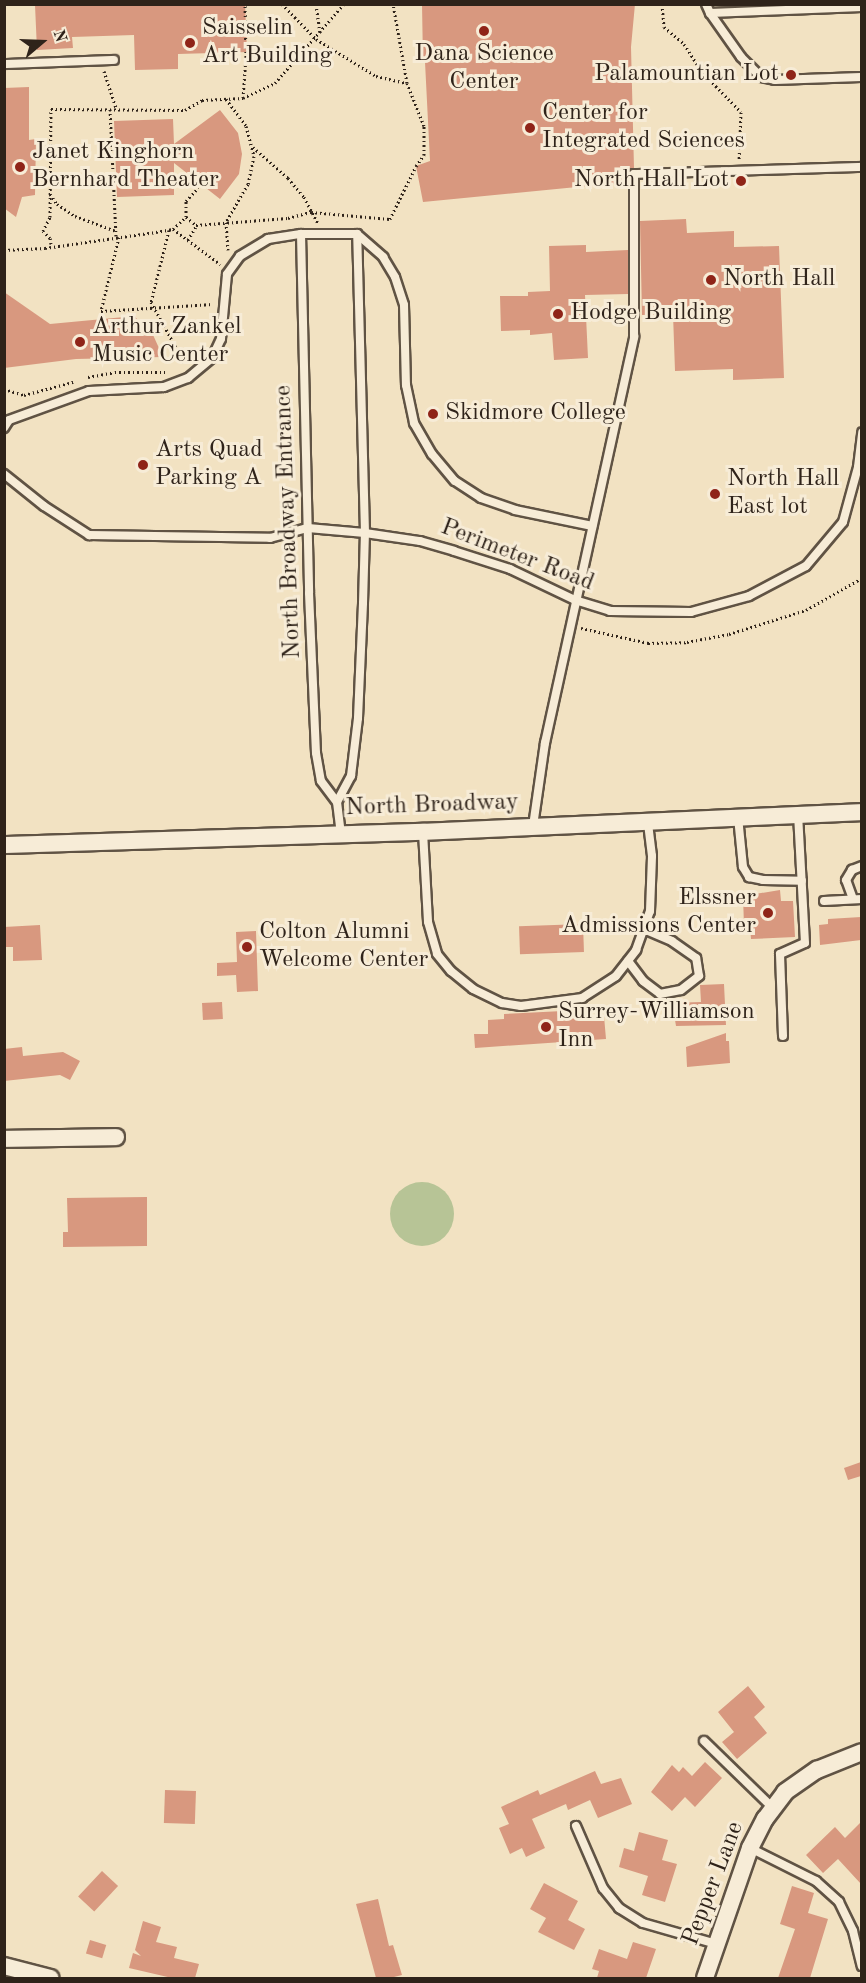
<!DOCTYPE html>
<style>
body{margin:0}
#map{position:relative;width:866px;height:1983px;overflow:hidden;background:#f2e2c2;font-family:"Old Standard TT",serif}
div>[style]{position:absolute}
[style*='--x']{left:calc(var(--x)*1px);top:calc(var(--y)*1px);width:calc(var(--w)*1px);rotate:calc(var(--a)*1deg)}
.green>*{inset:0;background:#b7c496}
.round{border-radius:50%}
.building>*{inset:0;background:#d8987f;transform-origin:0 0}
.path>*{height:3px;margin-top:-1.5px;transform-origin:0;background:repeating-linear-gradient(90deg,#2f231a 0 1.5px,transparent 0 4.5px)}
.roads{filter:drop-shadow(2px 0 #605344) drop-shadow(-2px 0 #605344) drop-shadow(0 2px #605344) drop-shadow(0 -2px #605344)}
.lane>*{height:8px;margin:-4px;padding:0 4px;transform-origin:4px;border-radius:4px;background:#f7ecd7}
.street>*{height:16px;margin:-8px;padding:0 8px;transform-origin:8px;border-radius:8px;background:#f7ecd7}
.dots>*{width:16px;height:16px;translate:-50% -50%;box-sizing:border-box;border:3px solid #f7ecd7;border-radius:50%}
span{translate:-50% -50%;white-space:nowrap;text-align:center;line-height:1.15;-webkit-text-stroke:6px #f7ecd7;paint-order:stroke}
.poi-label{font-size:24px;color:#2f231a}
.left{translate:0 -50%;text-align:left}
.right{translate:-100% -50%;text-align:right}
.street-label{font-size:24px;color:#2f231a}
.frame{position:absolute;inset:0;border:6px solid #2f231a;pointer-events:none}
.north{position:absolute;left:12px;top:12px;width:60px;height:60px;-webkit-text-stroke:4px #f7ecd7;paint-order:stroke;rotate:71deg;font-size:16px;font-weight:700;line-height:24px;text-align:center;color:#2f231a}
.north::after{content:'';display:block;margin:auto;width:21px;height:27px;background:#2f231a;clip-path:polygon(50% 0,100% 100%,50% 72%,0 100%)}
</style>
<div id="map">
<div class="green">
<i class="round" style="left:390px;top:1182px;width:64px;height:64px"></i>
</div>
<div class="building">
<i style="clip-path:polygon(245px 4px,247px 52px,178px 54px,178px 69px,135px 70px,134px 35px,72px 37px,73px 48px,37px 50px,35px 5px)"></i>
<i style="clip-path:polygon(422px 4px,635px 4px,631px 47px,634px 168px,628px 171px,628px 182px,423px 202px,416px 166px,430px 161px,425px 62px,423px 62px)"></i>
<i style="clip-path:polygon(29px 87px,29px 140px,36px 139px,35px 195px,22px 197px,16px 217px,4px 208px,4px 88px)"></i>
<i style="clip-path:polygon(220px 110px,238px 133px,242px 154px,239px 174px,220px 199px,174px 163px,174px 195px,117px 197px,114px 121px,173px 119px,174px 144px)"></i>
<i style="clip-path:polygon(686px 219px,687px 233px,734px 231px,734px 247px,779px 246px,784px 378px,733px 380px,733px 369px,675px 371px,673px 314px,642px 315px,640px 221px)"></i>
<i style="clip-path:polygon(586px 245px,586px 252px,628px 250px,628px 294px,585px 295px,588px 358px,554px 360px,552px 333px,530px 335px,530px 330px,501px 331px,500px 296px,528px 296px,528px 292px,550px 291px,549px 246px)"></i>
<i style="clip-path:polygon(4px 292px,50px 324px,135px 316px,141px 326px,149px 326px,163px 357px,76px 359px,4px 368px)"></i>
<i style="clip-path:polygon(780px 890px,781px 901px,793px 901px,795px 937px,751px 939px,750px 926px,744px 926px,743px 896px)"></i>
<i style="clip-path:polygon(861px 917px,861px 940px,820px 945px,819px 925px,828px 924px,828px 919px)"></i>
<i style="left:583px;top:924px;width:28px;height:64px;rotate:88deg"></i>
<i style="clip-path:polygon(40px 925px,42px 960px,13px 961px,13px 947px,4px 947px,4px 927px)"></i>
<i style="clip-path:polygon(256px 931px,258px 991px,237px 992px,236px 975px,217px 976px,217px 963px,237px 962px,236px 932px)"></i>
<i style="clip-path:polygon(724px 984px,726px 1025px,676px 1026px,675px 1020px,669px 1020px,669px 1003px,701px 1002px,700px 985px)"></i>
<i style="left:222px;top:1002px;width:17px;height:20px;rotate:87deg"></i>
<i style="clip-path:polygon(563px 1011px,564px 1017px,604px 1016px,606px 1039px,475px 1048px,474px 1034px,488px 1034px,488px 1020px,504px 1019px,504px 1014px)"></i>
<i style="clip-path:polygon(726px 1033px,726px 1041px,729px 1041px,730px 1063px,687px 1067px,686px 1047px)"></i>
<i style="clip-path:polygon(22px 1047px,23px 1056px,63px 1052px,80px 1061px,70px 1080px,60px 1075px,4px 1081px,4px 1049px)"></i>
<i style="clip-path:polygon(147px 1197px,147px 1246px,63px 1247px,63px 1232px,68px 1232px,67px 1198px)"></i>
<i style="clip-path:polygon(861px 1462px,861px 1476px,848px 1480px,844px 1468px)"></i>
<i style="clip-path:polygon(748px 1686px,765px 1707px,754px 1717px,767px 1733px,737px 1759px,722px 1742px,734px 1732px,718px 1712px)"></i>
<i style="clip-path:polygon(705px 1762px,722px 1778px,695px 1807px,685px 1797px,672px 1811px,651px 1792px,672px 1765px,679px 1772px,683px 1767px,692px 1776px)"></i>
<i style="clip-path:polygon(595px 1771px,601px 1784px,621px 1778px,632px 1804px,598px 1818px,590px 1800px,568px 1810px,566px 1804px,532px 1819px,545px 1848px,526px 1857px,522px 1848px,510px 1854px,499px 1828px,509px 1824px,501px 1807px,538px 1790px,540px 1795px)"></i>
<i style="left:165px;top:1790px;width:31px;height:33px;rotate:2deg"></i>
<i style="clip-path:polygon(861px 1822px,861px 1884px,838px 1859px,823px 1873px,806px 1855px,835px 1827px,845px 1838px)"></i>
<i style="clip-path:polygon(639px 1832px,668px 1840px,662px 1860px,677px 1864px,665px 1902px,642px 1895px,648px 1876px,619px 1867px,624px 1848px,634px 1851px)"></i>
<i style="left:102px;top:1871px;width:22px;height:35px;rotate:43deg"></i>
<i style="clip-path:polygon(544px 1883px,578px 1901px,568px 1920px,585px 1929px,574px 1950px,538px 1932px,546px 1918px,530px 1909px)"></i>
<i style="clip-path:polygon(792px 1886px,814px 1893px,808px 1913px,828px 1919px,810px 1978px,778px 1978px,795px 1929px,780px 1924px)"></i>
<i style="clip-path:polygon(378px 1899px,389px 1946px,393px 1945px,402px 1975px,390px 1978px,376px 1978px,356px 1904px)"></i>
<i style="clip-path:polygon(143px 1921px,161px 1927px,156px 1942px,177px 1947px,174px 1958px,199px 1964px,195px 1978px,172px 1978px,129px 1968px,133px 1953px,141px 1956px,135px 1950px)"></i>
<i style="left:90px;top:1940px;width:17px;height:14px;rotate:17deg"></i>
<i style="clip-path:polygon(633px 1942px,656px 1949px,646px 1978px,597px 1978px,599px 1971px,592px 1969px,599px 1949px,627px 1959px)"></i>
</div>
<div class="path">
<i style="--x:282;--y:4;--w:49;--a:45.8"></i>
<i style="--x:316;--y:39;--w:70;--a:31.7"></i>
<i style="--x:376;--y:76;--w:32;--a:13"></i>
<i style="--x:316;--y:4;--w:30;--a:82"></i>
<i style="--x:662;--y:4;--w:23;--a:85"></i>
<i style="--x:664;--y:27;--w:26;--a:40"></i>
<i style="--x:684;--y:44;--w:35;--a:57"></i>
<i style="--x:703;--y:73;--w:54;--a:45.7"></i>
<i style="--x:741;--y:112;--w:49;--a:92.3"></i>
<i style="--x:104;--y:71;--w:40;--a:72"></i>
<i style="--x:243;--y:98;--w:41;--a:-85.8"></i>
<i style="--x:246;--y:57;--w:53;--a:-91.1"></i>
<i style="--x:226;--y:99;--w:34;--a:53"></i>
<i style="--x:246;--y:126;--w:31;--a:75"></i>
<i style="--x:254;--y:156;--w:29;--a:102"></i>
<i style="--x:248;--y:184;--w:44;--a:120.1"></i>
<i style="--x:226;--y:222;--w:28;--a:86"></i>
<i style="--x:110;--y:109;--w:127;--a:87.3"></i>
<i style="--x:253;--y:147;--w:47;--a:41.5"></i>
<i style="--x:288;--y:178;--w:25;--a:50"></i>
<i style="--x:304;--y:197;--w:30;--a:62"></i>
<i style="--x:50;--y:194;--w:12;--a:55"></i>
<i style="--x:57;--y:204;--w:22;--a:34"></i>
<i style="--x:75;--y:216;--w:44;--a:20.1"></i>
<i style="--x:186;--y:217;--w:16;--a:-90"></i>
<i style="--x:186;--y:201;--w:18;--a:-47"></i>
<i style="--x:173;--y:229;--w:59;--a:36.7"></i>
<i style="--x:169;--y:230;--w:74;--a:104"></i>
<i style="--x:151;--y:302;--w:71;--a:61.3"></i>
<i style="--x:119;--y:237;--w:76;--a:103.7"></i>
<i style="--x:101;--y:311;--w:112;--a:-3.6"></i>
<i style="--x:188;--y:240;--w:16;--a:-60"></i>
<i style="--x:51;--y:244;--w:6;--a:-99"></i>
<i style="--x:50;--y:238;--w:10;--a:-135"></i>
<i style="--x:43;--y:231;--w:16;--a:-63"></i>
<i style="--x:50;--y:217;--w:108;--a:-89.5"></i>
<i style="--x:51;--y:109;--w:134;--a:0.4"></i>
<i style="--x:185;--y:110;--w:20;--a:-30"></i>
<i style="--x:202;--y:100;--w:41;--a:-2.8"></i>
<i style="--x:243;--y:98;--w:35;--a:-25"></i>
<i style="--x:275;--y:83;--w:105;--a:-48.9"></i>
<i style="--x:4;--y:250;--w:41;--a:-2.8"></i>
<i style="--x:45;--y:248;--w:112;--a:-8.2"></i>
<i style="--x:156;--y:232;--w:17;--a:-10"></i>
<i style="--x:173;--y:229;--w:18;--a:-43"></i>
<i style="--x:186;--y:217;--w:13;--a:39"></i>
<i style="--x:196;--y:225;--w:92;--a:-4.4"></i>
<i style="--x:288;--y:218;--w:24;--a:-15"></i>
<i style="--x:311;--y:212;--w:79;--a:5.1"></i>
<i style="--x:390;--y:219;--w:59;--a:-63.9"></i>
<i style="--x:416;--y:166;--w:14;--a:-54"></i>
<i style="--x:424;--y:155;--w:29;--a:-90"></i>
<i style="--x:424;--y:126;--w:46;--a:-111.6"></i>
<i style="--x:407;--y:83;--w:80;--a:-100"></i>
<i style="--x:88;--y:377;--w:27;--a:-10"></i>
<i style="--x:115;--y:372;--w:50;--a:0"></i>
<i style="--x:4;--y:389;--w:21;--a:17"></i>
<i style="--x:24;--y:395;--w:51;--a:-14.9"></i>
<i style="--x:581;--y:628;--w:69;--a:12.6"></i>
<i style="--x:648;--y:643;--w:39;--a:-1"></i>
<i style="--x:687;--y:642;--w:43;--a:-10.8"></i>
<i style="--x:729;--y:634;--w:81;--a:-17.3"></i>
<i style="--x:806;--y:610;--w:64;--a:-29.7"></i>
</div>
<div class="roads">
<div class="lane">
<i style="--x:706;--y:4;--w:10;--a:66"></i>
<i style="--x:710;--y:13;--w:152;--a:-2.3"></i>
<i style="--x:710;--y:13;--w:54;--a:54.8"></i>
<i style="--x:741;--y:57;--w:28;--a:45"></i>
<i style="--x:761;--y:77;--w:14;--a:12"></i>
<i style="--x:775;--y:80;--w:86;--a:-2"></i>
<i style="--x:4;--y:64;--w:110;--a:-2.1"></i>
<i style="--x:301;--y:234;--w:359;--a:88.7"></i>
<i style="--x:309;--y:593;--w:160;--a:87.5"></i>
<i style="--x:316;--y:753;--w:28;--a:80"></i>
<i style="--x:321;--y:781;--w:26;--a:53"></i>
<i style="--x:337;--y:802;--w:32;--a:83"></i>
<i style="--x:4;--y:428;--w:9;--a:-58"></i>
<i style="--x:9;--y:420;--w:85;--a:-19.9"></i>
<i style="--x:89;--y:391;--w:75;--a:-3.1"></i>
<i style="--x:164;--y:387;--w:26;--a:-21"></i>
<i style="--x:188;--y:378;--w:31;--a:-40"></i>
<i style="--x:212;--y:358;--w:21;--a:-65"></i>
<i style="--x:221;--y:339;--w:65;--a:-84.7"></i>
<i style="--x:227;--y:274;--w:22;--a:-54"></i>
<i style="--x:240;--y:256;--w:33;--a:-31"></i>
<i style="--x:268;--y:239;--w:33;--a:-9"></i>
<i style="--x:301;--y:234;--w:56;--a:0"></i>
<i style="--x:357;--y:234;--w:35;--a:41"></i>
<i style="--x:383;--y:257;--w:23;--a:59"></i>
<i style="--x:395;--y:277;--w:29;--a:72"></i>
<i style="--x:404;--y:305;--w:80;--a:88.6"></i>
<i style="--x:406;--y:385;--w:39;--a:78"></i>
<i style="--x:414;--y:423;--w:36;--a:60"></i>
<i style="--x:432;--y:454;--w:35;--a:50"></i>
<i style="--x:455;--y:481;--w:31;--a:33"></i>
<i style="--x:481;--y:498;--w:36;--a:19"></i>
<i style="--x:515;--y:510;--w:79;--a:11.7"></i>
<i style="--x:4;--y:474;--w:51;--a:38.7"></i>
<i style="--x:44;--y:506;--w:54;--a:32.8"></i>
<i style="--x:89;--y:535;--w:181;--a:0.9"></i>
<i style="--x:270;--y:538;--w:39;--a:-15"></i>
<i style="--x:308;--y:528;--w:57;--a:5"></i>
<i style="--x:365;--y:533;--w:56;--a:8.3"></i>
<i style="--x:420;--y:541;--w:35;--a:16"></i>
<i style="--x:454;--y:551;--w:59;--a:17.8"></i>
<i style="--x:510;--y:569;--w:72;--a:25.5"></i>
<i style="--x:575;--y:600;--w:37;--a:17"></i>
<i style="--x:610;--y:611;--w:81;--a:0.7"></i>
<i style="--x:691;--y:612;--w:60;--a:-15.4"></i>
<i style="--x:749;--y:596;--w:64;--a:-27.8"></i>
<i style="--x:806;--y:566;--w:57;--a:-49.9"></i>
<i style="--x:843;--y:522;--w:57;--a:-74.7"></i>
<i style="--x:858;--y:467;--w:35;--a:-83"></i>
<i style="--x:337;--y:802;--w:30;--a:-62"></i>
<i style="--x:351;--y:776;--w:58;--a:-83.1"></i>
<i style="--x:358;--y:718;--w:115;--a:-87.5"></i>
<i style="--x:363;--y:603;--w:70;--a:-88.4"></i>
<i style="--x:365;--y:533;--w:299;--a:-91.5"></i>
<i style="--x:738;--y:817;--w:50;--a:84.3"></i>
<i style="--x:743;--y:867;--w:12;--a:59"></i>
<i style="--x:749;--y:877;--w:14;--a:12"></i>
<i style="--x:763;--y:880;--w:39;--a:1"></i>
<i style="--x:533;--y:826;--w:84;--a:-81.8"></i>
<i style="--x:545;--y:743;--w:416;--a:-77.6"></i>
<i style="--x:634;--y:337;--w:163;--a:-90"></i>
<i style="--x:634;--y:174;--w:228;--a:-1.8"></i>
<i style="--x:423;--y:832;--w:90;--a:86.8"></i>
<i style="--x:428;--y:922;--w:33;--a:74"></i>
<i style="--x:437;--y:954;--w:22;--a:51"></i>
<i style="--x:451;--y:971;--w:28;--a:39"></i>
<i style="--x:473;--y:989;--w:32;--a:26"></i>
<i style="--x:502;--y:1003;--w:19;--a:9"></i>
<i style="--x:521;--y:1006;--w:62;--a:-7.5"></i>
<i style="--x:582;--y:998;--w:40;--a:-32.9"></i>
<i style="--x:616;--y:976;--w:33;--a:-52"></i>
<i style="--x:636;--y:950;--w:41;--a:-70.3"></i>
<i style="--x:650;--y:911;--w:55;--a:-87.9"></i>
<i style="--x:652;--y:856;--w:35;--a:-97"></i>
<i style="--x:853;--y:899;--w:20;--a:-110"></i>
<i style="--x:846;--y:880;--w:12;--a:-59"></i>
<i style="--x:852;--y:870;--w:11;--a:-22"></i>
<i style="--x:824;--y:901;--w:38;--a:-3"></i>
<i style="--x:628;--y:961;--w:25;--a:53"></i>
<i style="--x:643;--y:981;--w:21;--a:37"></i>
<i style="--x:660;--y:994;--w:21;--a:-11"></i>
<i style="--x:681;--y:990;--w:23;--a:-38"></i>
<i style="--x:699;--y:976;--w:18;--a:-99"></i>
<i style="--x:696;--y:958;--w:29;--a:-145"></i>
<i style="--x:672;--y:941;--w:30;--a:-157"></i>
<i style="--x:783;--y:1036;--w:82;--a:-92.1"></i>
<i style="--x:780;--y:954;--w:27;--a:-24"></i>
<i style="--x:805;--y:943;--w:129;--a:-93.1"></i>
<i style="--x:704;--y:1741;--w:96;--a:44.2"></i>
<i style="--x:576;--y:1826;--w:68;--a:66.5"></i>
<i style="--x:603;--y:1888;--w:26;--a:51"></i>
<i style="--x:619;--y:1908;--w:28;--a:32"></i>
<i style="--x:643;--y:1923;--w:76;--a:16"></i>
<i style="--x:750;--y:1848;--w:74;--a:26.6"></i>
<i style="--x:816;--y:1881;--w:31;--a:42"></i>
<i style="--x:839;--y:1902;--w:32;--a:64"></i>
<i style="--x:853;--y:1931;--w:36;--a:76"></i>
</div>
<div class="street">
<i style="--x:4;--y:845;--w:419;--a:-1.8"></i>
<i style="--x:423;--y:832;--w:439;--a:-2.6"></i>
<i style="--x:4;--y:1139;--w:112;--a:-1"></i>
<i style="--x:4;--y:1966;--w:48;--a:14.6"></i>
<i style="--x:705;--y:1978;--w:138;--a:-70.9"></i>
<i style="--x:750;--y:1848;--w:33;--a:-63"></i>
<i style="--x:765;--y:1819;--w:34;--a:-53"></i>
<i style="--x:785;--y:1792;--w:39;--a:-35"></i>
<i style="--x:817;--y:1770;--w:48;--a:-21.8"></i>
</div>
</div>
<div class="dots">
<i style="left:484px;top:31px;background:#8f2418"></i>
<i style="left:190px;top:43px;background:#8f2418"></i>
<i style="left:791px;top:75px;background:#8f2418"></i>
<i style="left:530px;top:128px;background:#8f2418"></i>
<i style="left:20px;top:167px;background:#8f2418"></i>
<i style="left:741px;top:181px;background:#8f2418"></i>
<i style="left:711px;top:280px;background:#8f2418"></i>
<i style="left:558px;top:314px;background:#8f2418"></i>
<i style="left:80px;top:342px;background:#8f2418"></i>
<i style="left:433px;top:414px;background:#8f2418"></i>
<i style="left:143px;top:465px;background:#8f2418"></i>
<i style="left:715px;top:494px;background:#8f2418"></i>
<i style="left:768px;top:913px;background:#8f2418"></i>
<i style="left:247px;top:947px;background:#8f2418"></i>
<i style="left:546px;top:1027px;background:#8f2418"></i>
</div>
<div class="poi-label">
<span class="left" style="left:202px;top:43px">Saisselin<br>Art Building</span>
<span style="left:484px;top:69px">Dana Science<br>Center</span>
<span class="right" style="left:779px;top:75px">Palamountian Lot</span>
<span class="left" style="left:542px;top:128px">Center for<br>Integrated Sciences</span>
<span class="left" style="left:32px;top:167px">Janet Kinghorn<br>Bernhard Theater</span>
<span class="right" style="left:729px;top:181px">North Hall Lot</span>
<span class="left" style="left:723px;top:280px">North Hall</span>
<span class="left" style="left:570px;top:314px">Hodge Building</span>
<span class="left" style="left:92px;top:342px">Arthur Zankel<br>Music Center</span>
<span class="left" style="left:445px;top:414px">Skidmore College</span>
<span class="left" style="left:155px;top:465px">Arts Quad<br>Parking A</span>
<span class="left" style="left:727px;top:494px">North Hall<br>East lot</span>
<span class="right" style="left:756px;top:913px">Elssner<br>Admissions Center</span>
<span class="left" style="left:259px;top:947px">Colton Alumni<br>Welcome Center</span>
<span class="left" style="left:558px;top:1027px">Surrey-Williamson<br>Inn</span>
</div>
<div class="street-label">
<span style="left:289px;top:522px;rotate:-92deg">North Broadway Entrance</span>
<span style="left:517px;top:556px;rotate:21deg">Perimeter Road</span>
<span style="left:432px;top:806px;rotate:-2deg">North Broadway</span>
<span style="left:714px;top:1884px;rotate:-69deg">Pepper Lane</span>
</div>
<div class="frame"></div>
<div class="north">N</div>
</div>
